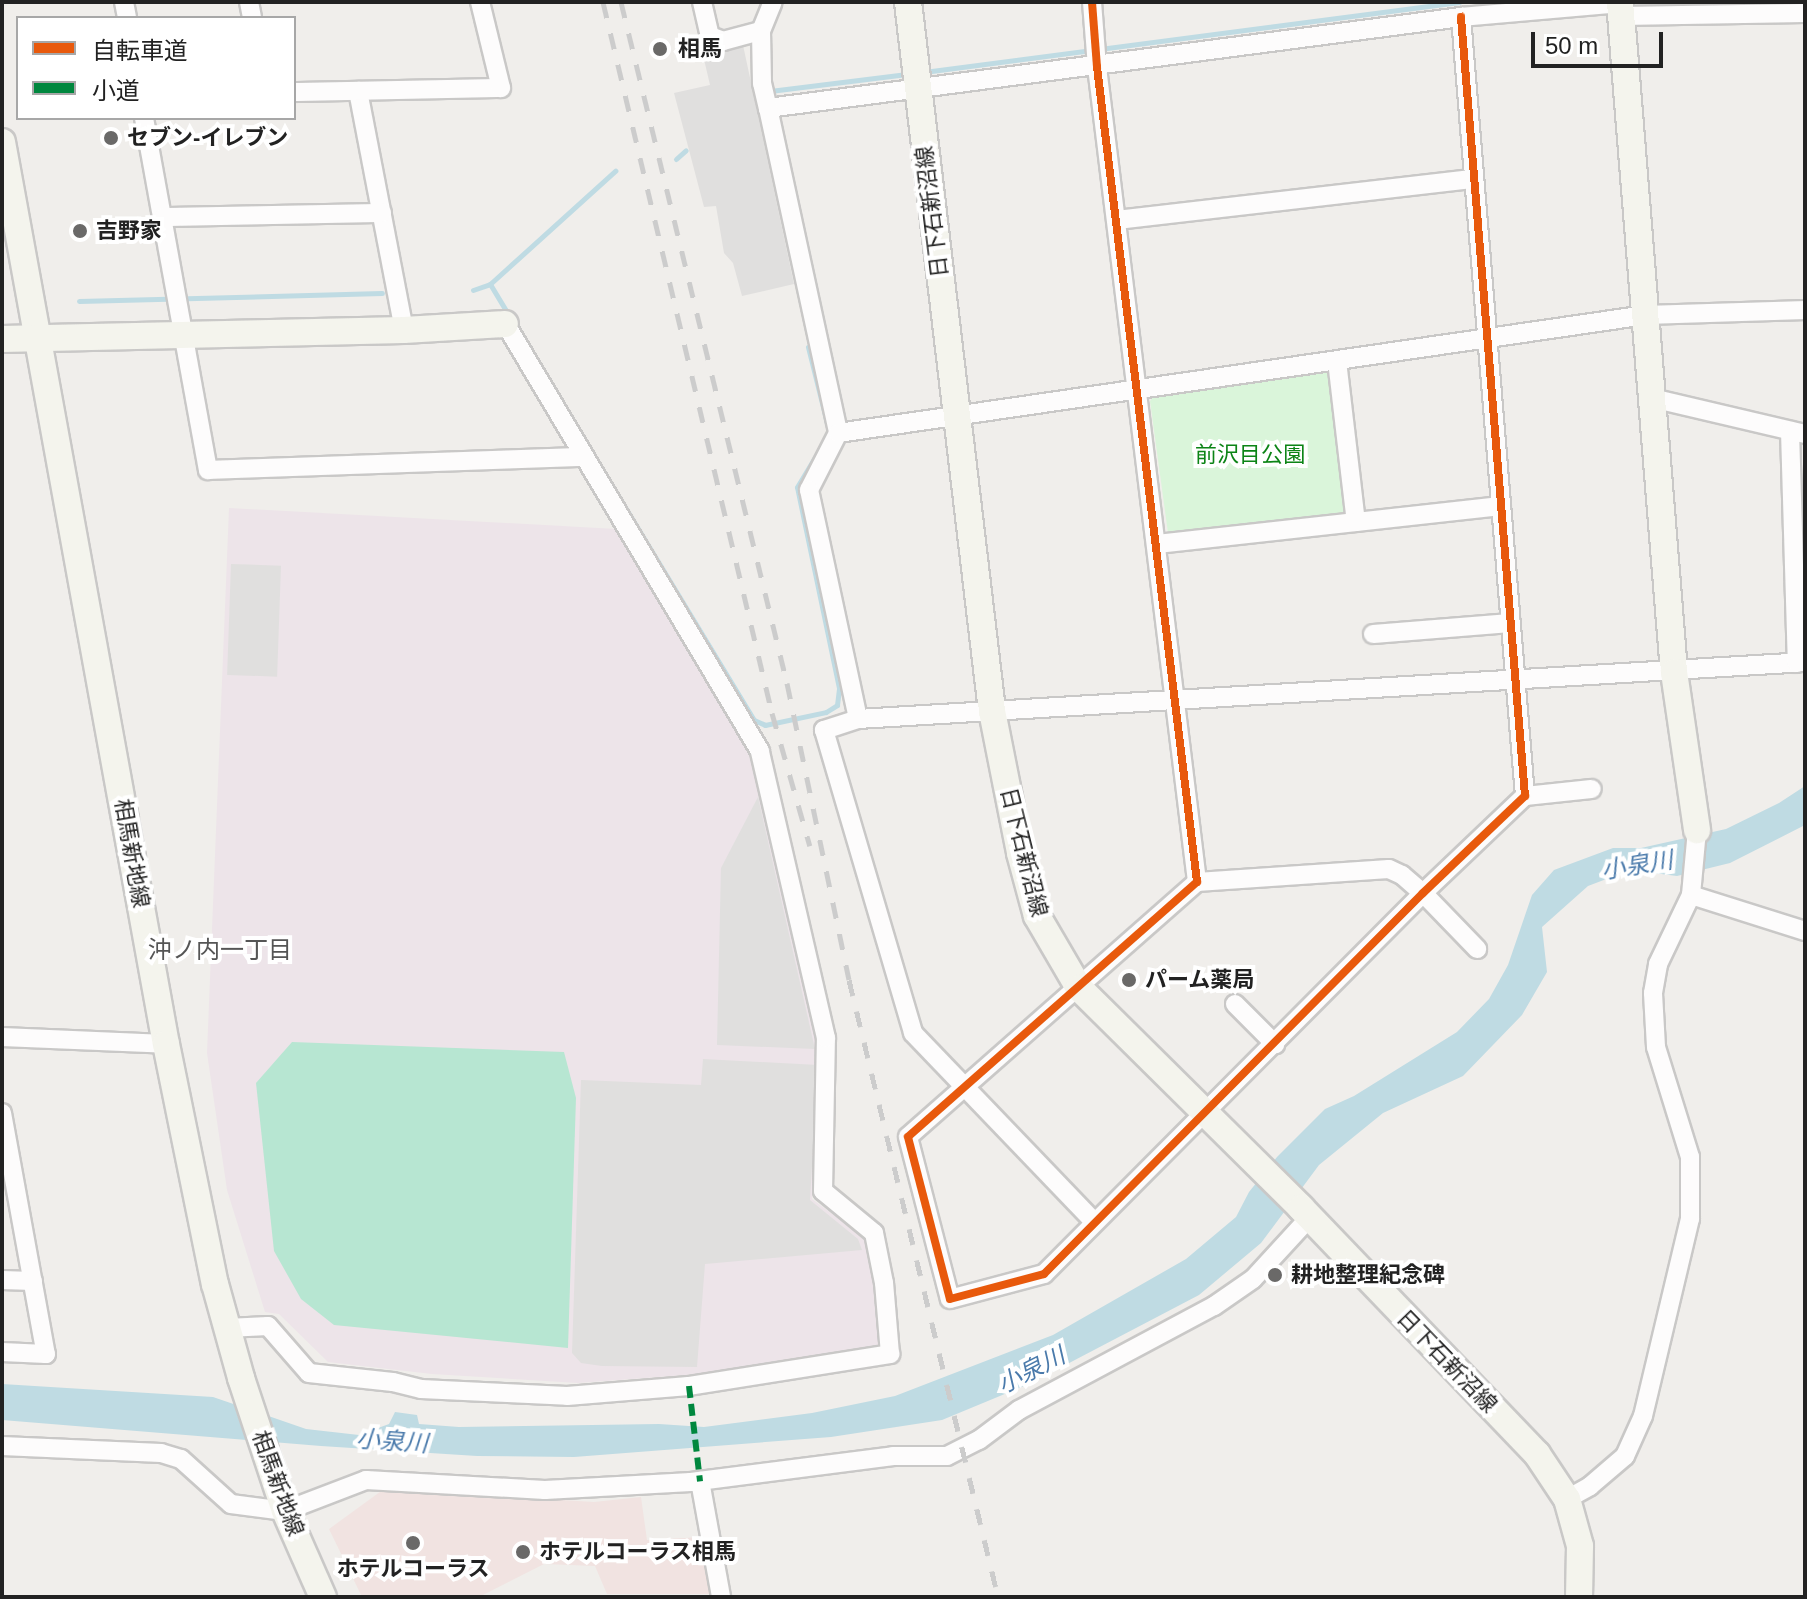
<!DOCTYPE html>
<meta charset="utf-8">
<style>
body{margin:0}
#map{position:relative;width:1807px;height:1599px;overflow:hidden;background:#f0eeeb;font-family:Arial,"Noto Sans JP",sans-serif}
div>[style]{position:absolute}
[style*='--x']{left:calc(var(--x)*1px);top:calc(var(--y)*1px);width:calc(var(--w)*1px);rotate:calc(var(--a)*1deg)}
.commercial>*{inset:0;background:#f1e3e1}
.industrial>*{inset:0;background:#ede4e9}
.park>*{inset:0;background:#daf5da}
.pitch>*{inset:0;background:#b7e6d2}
.parking>*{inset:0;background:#e0dfde;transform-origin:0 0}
.water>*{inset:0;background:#bfdbe3}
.stream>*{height:5px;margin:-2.5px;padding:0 2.5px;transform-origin:2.5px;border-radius:2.5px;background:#bfdbe3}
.roads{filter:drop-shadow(2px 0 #c9c8c7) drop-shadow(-2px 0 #c9c8c7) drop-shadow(0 2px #c9c8c7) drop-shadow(0 -2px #c9c8c7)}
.street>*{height:18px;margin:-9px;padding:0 9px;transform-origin:9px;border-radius:9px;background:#fdfcfc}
.secondary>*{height:26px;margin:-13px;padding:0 13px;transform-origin:13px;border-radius:13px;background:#f4f4ed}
.rail>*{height:5px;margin-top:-2.5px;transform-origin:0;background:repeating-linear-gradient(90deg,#ccc 0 16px,transparent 0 32px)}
.quiet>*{height:6px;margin-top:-3px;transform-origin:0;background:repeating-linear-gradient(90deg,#00873e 0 12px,transparent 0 18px)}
.cycleway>*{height:8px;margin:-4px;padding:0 4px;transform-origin:4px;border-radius:4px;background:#e8590c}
.dots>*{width:22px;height:22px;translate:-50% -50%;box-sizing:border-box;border:4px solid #fff;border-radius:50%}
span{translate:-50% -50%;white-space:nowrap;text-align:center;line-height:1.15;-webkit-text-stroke:8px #fff;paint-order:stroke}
.poi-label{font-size:22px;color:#222;font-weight:700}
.left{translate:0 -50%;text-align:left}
.street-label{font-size:22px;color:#222}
.park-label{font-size:22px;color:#0c8416}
.water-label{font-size:24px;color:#4a7aab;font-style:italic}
.neighbourhood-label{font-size:24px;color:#555}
.frame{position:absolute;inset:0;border:4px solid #222;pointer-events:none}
.legend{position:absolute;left:16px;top:16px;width:280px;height:104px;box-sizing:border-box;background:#fff;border:2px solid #a7a7a7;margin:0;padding:10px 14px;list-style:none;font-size:24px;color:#222}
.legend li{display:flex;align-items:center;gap:16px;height:40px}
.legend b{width:40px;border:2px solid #a7a7a7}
.scale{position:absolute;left:1531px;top:32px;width:132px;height:36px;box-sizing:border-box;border:4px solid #222;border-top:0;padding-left:10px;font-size:24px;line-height:28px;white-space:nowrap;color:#222;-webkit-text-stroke:6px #fff;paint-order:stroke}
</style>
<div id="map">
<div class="commercial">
<i style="clip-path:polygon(384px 1489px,594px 1502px,641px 1497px,647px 1540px,703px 1537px,715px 1594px,607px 1594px,595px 1566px,544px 1564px,479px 1597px,362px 1597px,329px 1529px)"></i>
</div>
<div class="industrial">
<i style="clip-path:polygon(229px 508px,617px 529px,754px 760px,816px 1038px,820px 1067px,812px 1199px,862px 1236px,869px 1251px,876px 1291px,879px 1346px,876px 1352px,700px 1374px,578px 1383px,432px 1374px,328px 1362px,279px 1314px,265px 1312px,227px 1190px,207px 1053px)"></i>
</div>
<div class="park">
<i style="clip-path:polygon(1324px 371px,1333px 378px,1348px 510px,1343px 517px,1177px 535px,1168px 533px,1150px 401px,1155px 395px)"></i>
</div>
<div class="pitch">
<i style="clip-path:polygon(292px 1042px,564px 1052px,576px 1098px,568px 1348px,334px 1325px,301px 1299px,274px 1251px,256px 1083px)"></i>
</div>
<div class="parking">
<i style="clip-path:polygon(743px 45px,794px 284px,742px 296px,733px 263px,724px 253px,716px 206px,704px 207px,674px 93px,710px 85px,703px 55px)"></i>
<i style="left:231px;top:564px;width:50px;height:111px;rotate:2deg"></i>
<i style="clip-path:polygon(758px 797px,815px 1049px,717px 1045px,721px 868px)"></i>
<i style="clip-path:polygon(703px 1059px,818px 1065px,810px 1200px,858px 1239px,862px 1250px,705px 1264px,697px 1367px,602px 1366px,581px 1363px,572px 1353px,581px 1080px,701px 1085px)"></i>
</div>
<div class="water">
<i style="clip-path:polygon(1805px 786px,1805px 825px,1730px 863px,1677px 876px,1630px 870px,1588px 886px,1542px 927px,1547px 972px,1522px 1015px,1463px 1076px,1383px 1113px,1319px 1165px,1261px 1243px,1199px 1295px,1031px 1383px,942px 1420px,831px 1437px,574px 1457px,477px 1456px,321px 1446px,2px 1420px,2px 1384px,213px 1397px,306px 1429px,359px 1435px,389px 1424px,395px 1412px,417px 1415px,419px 1424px,459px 1427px,659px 1424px,704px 1427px,812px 1413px,895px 1396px,1053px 1335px,1186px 1259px,1236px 1217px,1249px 1192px,1277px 1157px,1325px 1109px,1354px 1096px,1457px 1032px,1489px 999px,1508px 965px,1532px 895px,1554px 870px,1613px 848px,1641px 848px,1726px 829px,1779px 803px)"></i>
</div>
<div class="stream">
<i style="--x:924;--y:72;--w:540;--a:-7.45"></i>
<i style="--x:770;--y:91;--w:138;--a:-7.1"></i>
<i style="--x:676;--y:159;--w:13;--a:-42"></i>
<i style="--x:490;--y:284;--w:39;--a:59"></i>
<i style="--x:473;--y:290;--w:18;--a:-19"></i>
<i style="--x:490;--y:284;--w:169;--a:-42.1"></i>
<i style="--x:79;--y:301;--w:303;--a:-1.5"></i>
<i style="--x:808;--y:347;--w:78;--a:76"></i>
<i style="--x:594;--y:456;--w:309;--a:58.8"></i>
<i style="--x:754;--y:720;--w:12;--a:24"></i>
<i style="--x:765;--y:725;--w:62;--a:-12"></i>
<i style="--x:826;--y:712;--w:13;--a:-32"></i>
<i style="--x:837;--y:705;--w:17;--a:-83"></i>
<i style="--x:839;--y:688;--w:205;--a:-101.8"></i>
<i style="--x:797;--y:487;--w:47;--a:-59"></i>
</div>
<div class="roads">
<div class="street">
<i style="--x:124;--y:2;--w:16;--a:79"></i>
<i style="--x:249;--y:2;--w:16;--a:79"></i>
<i style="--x:702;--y:2;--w:35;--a:77"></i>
<i style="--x:710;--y:36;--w:14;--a:21"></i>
<i style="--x:723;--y:41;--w:39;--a:-15"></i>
<i style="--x:761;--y:31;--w:31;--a:-68"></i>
<i style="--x:1092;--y:2;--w:65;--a:85.6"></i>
<i style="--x:1097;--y:67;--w:821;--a:83"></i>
<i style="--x:1197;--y:882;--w:385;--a:138.6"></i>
<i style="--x:908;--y:1137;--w:167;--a:75.5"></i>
<i style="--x:950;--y:1299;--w:97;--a:-14.9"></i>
<i style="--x:1044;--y:1274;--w:537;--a:-45.15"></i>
<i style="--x:1423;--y:893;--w:141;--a:-43.6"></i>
<i style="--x:1525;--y:796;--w:782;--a:-94.7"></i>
<i style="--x:1621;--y:3;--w:161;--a:175"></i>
<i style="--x:1461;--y:17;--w:699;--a:172.52"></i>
<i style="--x:768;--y:108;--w:332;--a:77.8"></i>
<i style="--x:838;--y:433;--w:64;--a:117"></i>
<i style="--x:809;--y:490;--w:234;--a:77.9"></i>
<i style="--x:858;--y:719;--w:949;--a:-3.44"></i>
<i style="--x:1621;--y:16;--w:184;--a:-0.9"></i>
<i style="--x:761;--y:31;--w:52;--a:88.9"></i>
<i style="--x:762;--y:83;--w:26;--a:77"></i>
<i style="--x:358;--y:91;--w:243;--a:79.1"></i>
<i style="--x:294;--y:92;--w:207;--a:-1.1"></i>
<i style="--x:501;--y:88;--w:89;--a:-103.7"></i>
<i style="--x:144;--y:118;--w:358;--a:79.7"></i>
<i style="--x:208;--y:470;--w:376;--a:-2"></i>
<i style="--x:164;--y:217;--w:218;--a:-1.1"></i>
<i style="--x:1117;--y:220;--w:359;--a:-6.6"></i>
<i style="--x:1337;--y:361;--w:162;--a:83.3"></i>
<i style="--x:1652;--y:398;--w:157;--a:13.2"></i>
<i style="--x:1790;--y:431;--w:232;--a:88.3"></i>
<i style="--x:838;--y:433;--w:817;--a:-8.31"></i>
<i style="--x:1646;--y:315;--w:159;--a:-1.8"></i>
<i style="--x:1157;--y:544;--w:346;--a:-6.3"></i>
<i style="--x:1373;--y:634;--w:138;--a:-4.6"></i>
<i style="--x:858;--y:719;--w:36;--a:162"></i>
<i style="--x:824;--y:730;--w:316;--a:73.6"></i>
<i style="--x:913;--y:1033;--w:262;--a:46.2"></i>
<i style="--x:1525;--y:796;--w:67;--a:-6"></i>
<i style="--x:1697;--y:830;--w:65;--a:95.3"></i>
<i style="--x:1691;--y:895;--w:120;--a:17.5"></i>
<i style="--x:1197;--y:882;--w:192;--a:-3.9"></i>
<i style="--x:1389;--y:869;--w:14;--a:25"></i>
<i style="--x:1402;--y:875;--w:28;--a:41"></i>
<i style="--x:1423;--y:893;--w:78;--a:46"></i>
<i style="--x:1235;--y:1004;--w:57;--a:45"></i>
<i style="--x:2;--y:1037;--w:164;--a:2.4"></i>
<i style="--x:2;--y:1113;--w:245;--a:79.7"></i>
<i style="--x:46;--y:1354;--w:44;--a:-177.4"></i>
<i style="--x:2;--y:1280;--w:31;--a:2"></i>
<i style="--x:227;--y:1328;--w:41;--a:-2.8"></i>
<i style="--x:268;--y:1326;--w:62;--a:48.9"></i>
<i style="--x:309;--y:1373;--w:84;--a:6.1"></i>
<i style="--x:393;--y:1382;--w:29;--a:14"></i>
<i style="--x:421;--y:1389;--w:146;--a:2.7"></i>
<i style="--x:567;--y:1396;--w:122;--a:-4.7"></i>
<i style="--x:689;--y:1386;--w:204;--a:-9"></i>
<i style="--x:890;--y:1354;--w:71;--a:-94.8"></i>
<i style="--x:884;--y:1283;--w:51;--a:-101.3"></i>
<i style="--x:874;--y:1233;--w:66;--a:-140.5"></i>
<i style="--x:823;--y:1191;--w:153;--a:-88.9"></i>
<i style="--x:826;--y:1038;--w:294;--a:-103"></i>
<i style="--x:760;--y:751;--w:497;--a:-120.8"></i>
<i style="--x:2;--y:1446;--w:159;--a:2.5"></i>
<i style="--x:161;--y:1453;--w:21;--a:17"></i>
<i style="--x:181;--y:1459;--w:67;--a:42"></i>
<i style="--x:231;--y:1504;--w:54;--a:7.4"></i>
<i style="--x:285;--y:1511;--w:87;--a:-20.9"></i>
<i style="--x:366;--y:1480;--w:179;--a:3.2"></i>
<i style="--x:545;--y:1490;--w:146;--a:-3.1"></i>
<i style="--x:691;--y:1482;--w:204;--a:-7.3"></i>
<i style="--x:893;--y:1456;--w:54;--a:0"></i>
<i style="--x:947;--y:1456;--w:36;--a:-27"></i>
<i style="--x:979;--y:1440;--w:50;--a:-36.9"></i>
<i style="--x:1019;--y:1410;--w:221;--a:-28.1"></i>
<i style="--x:1214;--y:1306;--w:47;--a:-34.7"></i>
<i style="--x:1253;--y:1279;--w:84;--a:-47.4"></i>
<i style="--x:700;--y:1481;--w:118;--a:79.7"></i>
<i style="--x:1567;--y:1499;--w:26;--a:-29"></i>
<i style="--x:1590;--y:1486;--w:46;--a:-40.6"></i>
<i style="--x:1625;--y:1456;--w:44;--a:-65.8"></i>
<i style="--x:1643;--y:1416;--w:203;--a:-76.6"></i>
<i style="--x:1690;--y:1219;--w:62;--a:-90"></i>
<i style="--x:1690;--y:1157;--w:115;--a:-107.2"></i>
<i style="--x:1656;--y:1047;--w:54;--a:-93.2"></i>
<i style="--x:1653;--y:993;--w:29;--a:-80"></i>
<i style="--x:1658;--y:964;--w:76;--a:-64.4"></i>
</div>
<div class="secondary">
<i style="--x:908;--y:2;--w:714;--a:83.24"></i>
<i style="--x:992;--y:711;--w:145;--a:78.8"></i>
<i style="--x:1020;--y:853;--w:65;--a:74.9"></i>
<i style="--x:1037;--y:916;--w:83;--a:59.7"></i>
<i style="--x:1079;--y:988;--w:313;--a:44.7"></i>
<i style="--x:1301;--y:1208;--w:341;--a:46.2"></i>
<i style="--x:1537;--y:1454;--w:54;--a:56.3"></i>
<i style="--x:1567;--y:1499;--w:49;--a:74.5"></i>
<i style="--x:1580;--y:1546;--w:51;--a:91.1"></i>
<i style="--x:1620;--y:2;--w:672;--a:85.39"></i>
<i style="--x:1674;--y:672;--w:160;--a:81.7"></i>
<i style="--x:2;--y:142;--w:917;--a:79.7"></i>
<i style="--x:166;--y:1044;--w:245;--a:78.5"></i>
<i style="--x:215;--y:1284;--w:98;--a:74.5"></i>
<i style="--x:241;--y:1378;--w:140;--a:71.7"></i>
<i style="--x:285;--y:1511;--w:94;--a:66.2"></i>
<i style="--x:2;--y:339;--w:402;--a:-1.3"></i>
<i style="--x:404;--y:330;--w:101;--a:-3.4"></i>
</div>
</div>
<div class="rail">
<i style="--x:603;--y:2;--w:731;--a:76.63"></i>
<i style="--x:772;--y:713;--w:138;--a:74.1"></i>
<i style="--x:621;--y:2;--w:701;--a:76.3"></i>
<i style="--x:787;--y:683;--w:303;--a:78.2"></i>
<i style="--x:849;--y:980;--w:635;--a:76.42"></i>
</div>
<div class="quiet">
<i style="--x:689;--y:1386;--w:96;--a:83.4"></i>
</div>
<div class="cycleway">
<i style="--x:1092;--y:2;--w:65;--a:85.6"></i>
<i style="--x:1097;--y:67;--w:821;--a:83"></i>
<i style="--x:1197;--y:882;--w:385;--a:138.6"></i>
<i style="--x:908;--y:1137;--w:167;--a:75.5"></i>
<i style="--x:950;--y:1299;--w:97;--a:-14.9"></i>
<i style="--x:1044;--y:1274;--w:537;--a:-45.15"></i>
<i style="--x:1423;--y:893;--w:141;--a:-43.6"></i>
<i style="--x:1525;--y:796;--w:782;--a:-94.7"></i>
</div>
<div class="dots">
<i style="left:660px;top:49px;background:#6a6968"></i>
<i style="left:111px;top:138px;background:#6a6968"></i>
<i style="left:80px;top:231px;background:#6a6968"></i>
<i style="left:1129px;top:980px;background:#6a6968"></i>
<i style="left:1275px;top:1275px;background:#6a6968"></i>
<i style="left:413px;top:1543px;background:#6a6968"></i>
<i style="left:523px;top:1552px;background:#6a6968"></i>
</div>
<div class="poi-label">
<span class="left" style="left:678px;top:49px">相馬</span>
<span class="left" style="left:127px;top:138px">セブン-イレブン</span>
<span class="left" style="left:96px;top:231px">吉野家</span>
<span class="left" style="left:1145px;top:980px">パーム薬局</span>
<span class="left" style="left:1291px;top:1275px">耕地整理紀念碑</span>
<span class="left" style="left:539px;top:1552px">ホテルコーラス相馬</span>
<span style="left:413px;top:1569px">ホテルコーラス</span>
</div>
<div class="street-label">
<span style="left:932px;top:212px;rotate:-97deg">日下石新沼線</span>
<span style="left:1024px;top:852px;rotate:76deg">日下石新沼線</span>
<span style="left:132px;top:853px;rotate:80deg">相馬新地線</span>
<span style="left:1447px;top:1361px;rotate:46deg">日下石新沼線</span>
<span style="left:278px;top:1483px;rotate:70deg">相馬新地線</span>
</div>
<div class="park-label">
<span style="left:1250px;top:455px">前沢目公園</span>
</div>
<div class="water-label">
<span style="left:1637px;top:865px;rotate:-9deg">小泉川</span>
<span style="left:1031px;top:1370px;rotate:-27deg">小泉川</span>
<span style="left:392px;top:1441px;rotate:4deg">小泉川</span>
</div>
<div class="neighbourhood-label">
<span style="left:220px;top:950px">沖ノ内一丁目</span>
</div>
<div class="frame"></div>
<ul class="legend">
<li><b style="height:10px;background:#e8590c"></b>自転車道</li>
<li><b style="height:10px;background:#00873e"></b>小道</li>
</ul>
<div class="scale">50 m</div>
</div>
